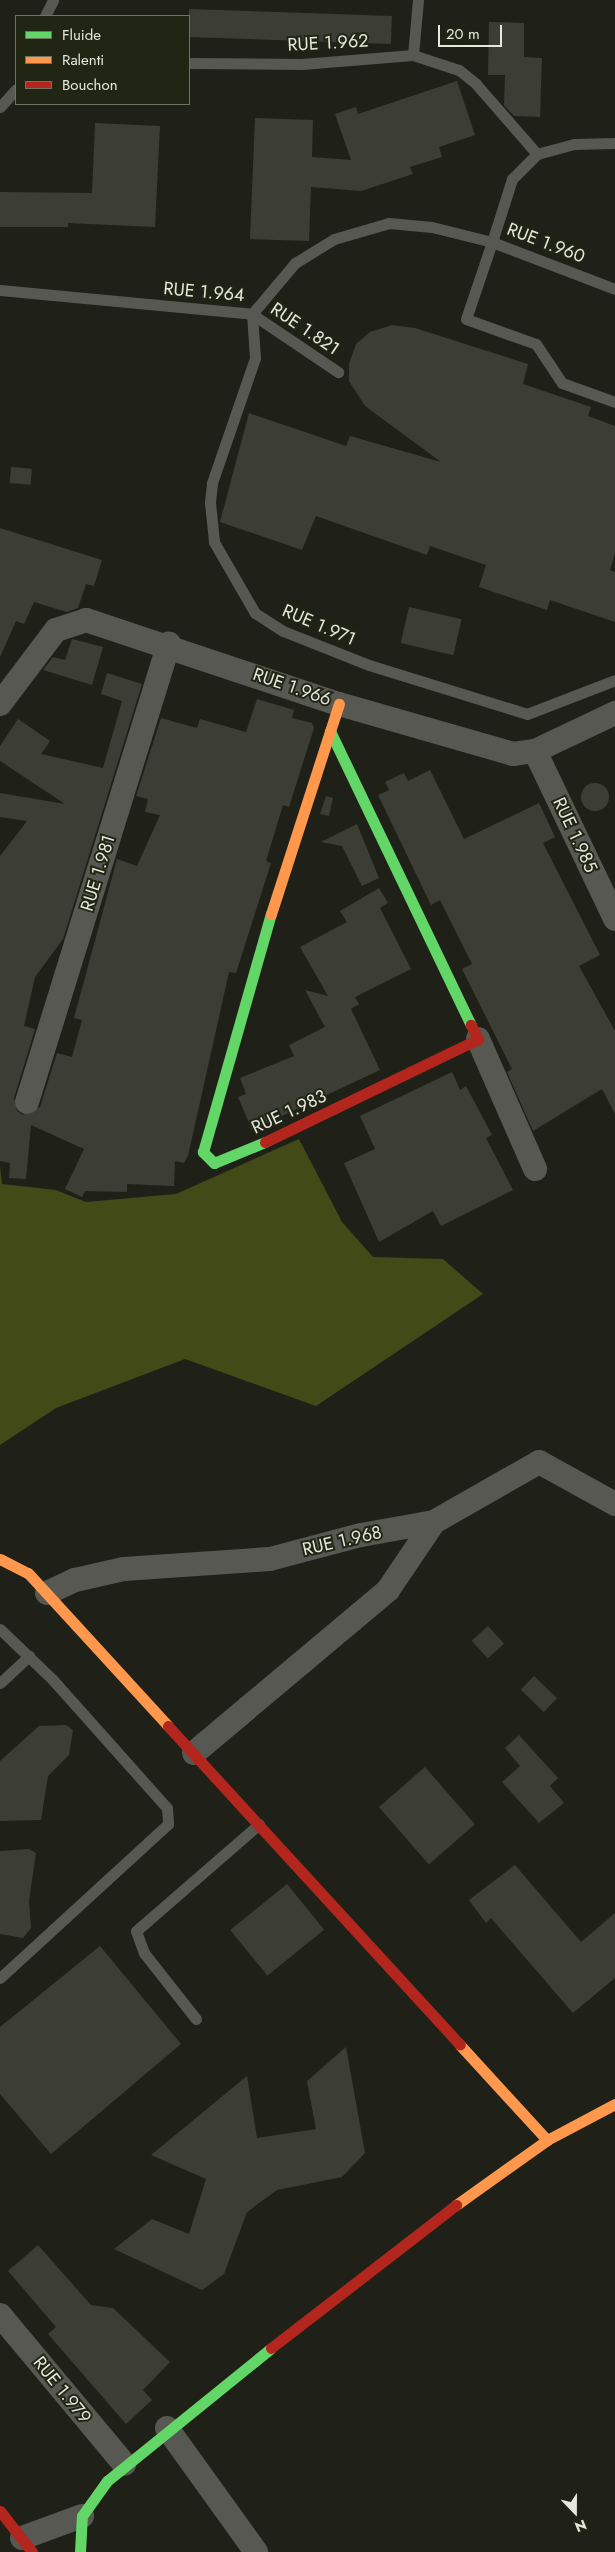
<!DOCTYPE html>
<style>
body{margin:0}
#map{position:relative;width:615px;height:2552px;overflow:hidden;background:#1f2118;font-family:Jost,sans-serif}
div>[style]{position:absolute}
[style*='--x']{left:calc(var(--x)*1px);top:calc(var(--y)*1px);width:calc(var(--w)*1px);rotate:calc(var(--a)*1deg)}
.forest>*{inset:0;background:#424b17}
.building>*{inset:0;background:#3c3e36;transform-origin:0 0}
.round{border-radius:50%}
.lane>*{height:11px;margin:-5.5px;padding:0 5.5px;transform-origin:5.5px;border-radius:5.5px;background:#565851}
.street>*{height:24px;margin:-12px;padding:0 12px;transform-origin:12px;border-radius:12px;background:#565851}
.fast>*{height:11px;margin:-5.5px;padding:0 5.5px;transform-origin:5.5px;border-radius:5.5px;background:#63d668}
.slow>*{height:11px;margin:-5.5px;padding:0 5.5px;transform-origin:5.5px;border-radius:5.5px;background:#ff974d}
.jam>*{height:11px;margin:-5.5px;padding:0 5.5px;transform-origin:5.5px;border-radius:5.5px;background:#b3261e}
span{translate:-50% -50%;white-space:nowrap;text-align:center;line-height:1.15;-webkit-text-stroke:4px #212514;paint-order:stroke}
.street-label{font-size:18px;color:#e5e8dd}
.legend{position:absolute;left:15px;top:15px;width:175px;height:90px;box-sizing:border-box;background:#212514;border:1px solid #6f7364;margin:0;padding:6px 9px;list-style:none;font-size:15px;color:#e5e8dd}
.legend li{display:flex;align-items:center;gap:10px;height:25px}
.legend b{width:25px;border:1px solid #6f7364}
.north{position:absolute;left:550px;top:2487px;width:50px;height:50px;-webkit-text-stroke:4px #212514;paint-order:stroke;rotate:158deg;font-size:14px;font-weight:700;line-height:20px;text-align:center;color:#e5e8dd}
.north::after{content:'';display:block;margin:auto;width:18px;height:22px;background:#e5e8dd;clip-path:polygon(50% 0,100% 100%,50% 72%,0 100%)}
.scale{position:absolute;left:438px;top:25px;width:64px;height:22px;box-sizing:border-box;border:2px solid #e5e8dd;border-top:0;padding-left:6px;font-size:15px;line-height:18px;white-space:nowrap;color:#e5e8dd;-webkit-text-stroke:4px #212514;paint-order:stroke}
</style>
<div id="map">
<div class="forest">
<i style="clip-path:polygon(299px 1139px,342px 1222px,373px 1257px,443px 1259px,483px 1294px,316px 1406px,185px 1359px,56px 1408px,0 1445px,0 1166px,2px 1184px,56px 1190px,86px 1202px,176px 1194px)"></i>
</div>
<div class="building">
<i style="left:189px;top:9px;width:203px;height:28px;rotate:2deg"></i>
<i style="clip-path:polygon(489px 22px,524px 23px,524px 57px,542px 58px,540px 117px,514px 116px,504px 105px,505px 75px,488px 75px)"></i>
<i style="clip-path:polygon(457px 81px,475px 135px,439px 147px,442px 157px,410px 167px,413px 174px,361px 191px,311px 187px,309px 241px,250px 239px,255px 118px,313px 120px,312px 157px,351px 160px,335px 114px,356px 107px,358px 114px)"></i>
<i style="clip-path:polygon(95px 123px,160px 126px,155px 227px,68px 223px,68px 227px,0 227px,0 192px,92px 193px)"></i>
<i style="clip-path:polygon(392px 325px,415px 328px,528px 364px,523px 384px,591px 407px,588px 416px,615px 426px,615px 553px,610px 570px,615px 572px,615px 622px,550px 600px,547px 610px,479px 587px,486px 565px,430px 546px,427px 555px,316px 516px,302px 550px,220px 522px,249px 413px,346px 446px,350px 436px,441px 462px,365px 406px,349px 381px,349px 364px,356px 344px,370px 332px)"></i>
<i style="left:11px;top:467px;width:21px;height:16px;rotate:5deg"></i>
<i style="clip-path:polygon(0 528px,102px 560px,94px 586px,86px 584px,78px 608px,67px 612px,34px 602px,24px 624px,16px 621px,0 657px)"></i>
<i style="left:409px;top:607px;width:54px;height:37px;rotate:13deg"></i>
<i style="clip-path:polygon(72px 639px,103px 647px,92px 685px,43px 670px,53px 657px,65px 660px)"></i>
<i style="clip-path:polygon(107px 673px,142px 684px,63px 939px,35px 977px,24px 1026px,35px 1029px,14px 1098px,17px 1111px,23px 1115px,40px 1107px,57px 1053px,72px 1057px,82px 1020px,74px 1018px,117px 859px,137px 866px,160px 815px,145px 812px,148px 799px,136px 796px,161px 718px,197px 728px,200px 719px,246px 732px,257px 699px,294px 710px,292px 718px,312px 723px,314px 728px,289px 807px,283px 805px,266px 861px,271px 863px,236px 973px,229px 972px,188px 1156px,184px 1163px,175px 1161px,174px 1186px,127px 1184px,127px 1192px,85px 1191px,82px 1197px,65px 1189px,84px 1149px,31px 1125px,26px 1179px,9px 1178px,10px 1163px,0 1161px,0 856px,27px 821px,0 817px,0 793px,65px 804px,0 761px,0 746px,18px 719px,50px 741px,41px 754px,103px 768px,122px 701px,101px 694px)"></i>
<i style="clip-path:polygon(430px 770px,464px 839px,539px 803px,555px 837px,543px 843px,600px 955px,579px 966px,615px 1031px,615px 1114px,602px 1089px,533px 1131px,507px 1072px,512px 1069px,462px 969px,472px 964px,440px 900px,431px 905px,378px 795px,389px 790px,385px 782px,404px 773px,408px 781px)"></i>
<i class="round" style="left:581px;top:783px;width:28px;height:28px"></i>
<i style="clip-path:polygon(326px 796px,333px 798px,329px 816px,320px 814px)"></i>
<i style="clip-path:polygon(357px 824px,379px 878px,362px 886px,342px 846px,321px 842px)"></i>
<i style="clip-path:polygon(379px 888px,388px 903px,380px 908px,411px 969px,355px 997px,359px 1004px,351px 1009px,380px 1070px,252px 1130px,238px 1097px,246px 1094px,240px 1078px,294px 1056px,289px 1045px,325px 1027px,305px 990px,328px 996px,300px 947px,347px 922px,340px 911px)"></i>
<i style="clip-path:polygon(452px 1072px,460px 1090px,466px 1086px,492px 1135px,486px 1138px,513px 1190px,441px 1226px,433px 1211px,379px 1242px,344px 1163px,375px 1149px,360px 1116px)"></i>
<i style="left:488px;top:1626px;width:24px;height:22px;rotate:48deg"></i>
<i style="left:534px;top:1676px;width:32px;height:19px;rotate:44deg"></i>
<i style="clip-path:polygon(66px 1725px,73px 1730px,69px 1755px,48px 1776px,41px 1820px,0 1821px,0 1761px,39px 1726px)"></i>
<i style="clip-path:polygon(519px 1735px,558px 1778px,550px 1786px,564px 1803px,539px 1823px,502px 1782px,520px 1766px,505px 1748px)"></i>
<i style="left:425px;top:1767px;width:76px;height:61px;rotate:49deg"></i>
<i style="clip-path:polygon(29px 1849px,36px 1853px,29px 1901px,31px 1928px,23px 1938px,0 1934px,0 1851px)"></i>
<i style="clip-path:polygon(515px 1865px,581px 1942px,615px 1913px,615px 1978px,573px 2013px,491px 1918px,486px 1923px,469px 1900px)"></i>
<i style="left:287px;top:1884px;width:59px;height:73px;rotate:51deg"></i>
<i style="clip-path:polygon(100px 1946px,181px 2044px,51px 2154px,0 2094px,0 2027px)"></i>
<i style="clip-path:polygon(346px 2047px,365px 2153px,342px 2177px,277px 2190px,247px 2212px,224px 2274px,202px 2290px,114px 2249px,152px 2219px,189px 2234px,206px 2179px,151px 2155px,247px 2076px,257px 2138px,316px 2129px,307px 2081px)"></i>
<i style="clip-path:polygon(38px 2245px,91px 2305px,113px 2308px,170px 2362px,143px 2390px,152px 2400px,126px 2424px,48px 2334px,56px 2327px,8px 2271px)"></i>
</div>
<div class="lane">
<i style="--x:45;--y:16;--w:18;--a:-63"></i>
<i style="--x:413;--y:55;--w:48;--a:18.1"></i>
<i style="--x:459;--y:70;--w:22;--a:39"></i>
<i style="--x:476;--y:84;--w:93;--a:48.9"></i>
<i style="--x:189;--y:63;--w:113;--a:0.5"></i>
<i style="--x:302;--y:64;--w:111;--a:-4.6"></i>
<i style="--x:413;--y:55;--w:55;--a:-84.8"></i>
<i style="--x:0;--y:107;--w:24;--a:-48"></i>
<i style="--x:615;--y:143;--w:41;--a:178.6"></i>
<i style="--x:574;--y:144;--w:38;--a:165"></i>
<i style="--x:537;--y:154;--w:35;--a:135"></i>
<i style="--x:512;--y:179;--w:66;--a:107.6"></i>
<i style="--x:492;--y:242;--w:132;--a:20.9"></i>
<i style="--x:0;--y:290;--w:253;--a:5.4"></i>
<i style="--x:252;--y:314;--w:67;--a:-49.9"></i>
<i style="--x:295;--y:263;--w:46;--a:-31.6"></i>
<i style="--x:334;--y:239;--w:57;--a:-16.2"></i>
<i style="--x:389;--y:223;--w:43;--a:5.3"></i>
<i style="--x:432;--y:227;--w:62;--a:14"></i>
<i style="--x:492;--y:242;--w:81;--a:108.7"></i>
<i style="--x:466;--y:319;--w:74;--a:19.7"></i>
<i style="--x:536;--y:344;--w:47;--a:56.3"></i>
<i style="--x:562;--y:383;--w:56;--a:19.7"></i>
<i style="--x:252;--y:314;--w:44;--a:86.1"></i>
<i style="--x:255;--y:358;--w:132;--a:109"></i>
<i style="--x:212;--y:483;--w:20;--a:96"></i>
<i style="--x:210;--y:503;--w:39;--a:84"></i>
<i style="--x:214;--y:542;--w:82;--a:60"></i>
<i style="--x:255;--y:613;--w:33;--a:33"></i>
<i style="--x:283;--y:631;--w:92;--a:21.6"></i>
<i style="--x:369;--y:665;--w:165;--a:17.2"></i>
<i style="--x:527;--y:714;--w:94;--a:-21.1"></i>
<i style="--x:252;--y:314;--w:104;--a:34"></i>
<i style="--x:0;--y:1629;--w:74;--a:43.9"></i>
<i style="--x:53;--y:1680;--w:171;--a:48.3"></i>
<i style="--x:167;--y:1808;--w:16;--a:86"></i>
<i style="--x:168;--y:1824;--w:228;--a:137.5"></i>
<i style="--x:0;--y:1683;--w:40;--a:-43"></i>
<i style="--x:196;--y:2019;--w:84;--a:-128.2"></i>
<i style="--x:144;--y:1953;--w:23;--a:-110"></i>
<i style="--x:136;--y:1931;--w:163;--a:-41"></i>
</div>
<div class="street">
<i style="--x:0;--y:704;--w:93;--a:-52.9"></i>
<i style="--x:56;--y:630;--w:32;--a:-18"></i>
<i style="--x:86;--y:620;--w:267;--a:18.4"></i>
<i style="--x:339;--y:704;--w:181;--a:16"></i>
<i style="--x:513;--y:754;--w:22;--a:-8"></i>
<i style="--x:535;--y:751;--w:89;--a:-25.4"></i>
<i style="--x:535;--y:751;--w:186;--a:64.5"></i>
<i style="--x:478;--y:1039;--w:142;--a:66.3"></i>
<i style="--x:27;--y:1102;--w:480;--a:-72.8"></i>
<i style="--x:47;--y:1593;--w:31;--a:-25"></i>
<i style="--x:75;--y:1580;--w:50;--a:-12.7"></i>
<i style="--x:124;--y:1569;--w:146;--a:-3.9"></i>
<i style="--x:270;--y:1559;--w:94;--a:-14.8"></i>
<i style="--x:361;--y:1535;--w:74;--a:-10.1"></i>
<i style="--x:434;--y:1522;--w:121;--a:-29.7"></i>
<i style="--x:539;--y:1462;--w:87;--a:28.9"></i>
<i style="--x:194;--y:1753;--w:253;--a:-40"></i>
<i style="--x:388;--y:1590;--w:82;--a:-55.9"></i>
<i style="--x:0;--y:2315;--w:194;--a:50.2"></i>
<i style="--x:167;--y:2428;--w:153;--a:54.3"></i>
<i style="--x:22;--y:2538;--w:64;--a:-20.1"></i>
</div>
<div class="fast">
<i style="--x:330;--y:731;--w:326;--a:64.4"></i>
<i style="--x:265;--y:1142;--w:55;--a:157.6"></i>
<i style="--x:214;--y:1163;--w:16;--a:-135"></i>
<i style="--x:203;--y:1152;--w:248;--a:-74.1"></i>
<i style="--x:80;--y:2552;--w:36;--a:-87"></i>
<i style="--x:82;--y:2516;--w:43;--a:-54.5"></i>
<i style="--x:107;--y:2481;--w:211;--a:-39"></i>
</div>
<div class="slow">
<i style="--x:271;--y:914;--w:221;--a:-72.1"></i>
<i style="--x:0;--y:1559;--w:31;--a:27"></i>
<i style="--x:28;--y:1573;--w:207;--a:47.5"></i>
<i style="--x:460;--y:2045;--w:129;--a:47.5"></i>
<i style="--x:456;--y:2205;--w:112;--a:-35.5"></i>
<i style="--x:547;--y:2140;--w:77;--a:-27.9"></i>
</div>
<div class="jam">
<i style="--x:265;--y:1142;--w:237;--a:-25.8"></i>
<i style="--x:478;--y:1039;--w:16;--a:-117"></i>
<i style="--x:168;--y:1726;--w:432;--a:47.5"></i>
<i style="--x:271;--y:2348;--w:234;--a:-37.7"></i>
<i style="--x:0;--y:2511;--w:52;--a:52"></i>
</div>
<div class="street-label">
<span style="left:328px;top:43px;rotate:-3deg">RUE 1.962</span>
<span style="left:546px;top:243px;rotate:21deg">RUE 1.960</span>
<span style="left:204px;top:292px;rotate:5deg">RUE 1.964</span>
<span style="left:305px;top:329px;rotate:34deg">RUE 1.821</span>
<span style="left:319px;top:625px;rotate:23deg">RUE 1.971</span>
<span style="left:292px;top:687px;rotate:19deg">RUE 1.966</span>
<span style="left:575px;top:835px;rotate:65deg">RUE 1.985</span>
<span style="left:98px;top:873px;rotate:-73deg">RUE 1.981</span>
<span style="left:289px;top:1112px;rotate:-25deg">RUE 1.983</span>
<span style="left:342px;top:1541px;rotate:-13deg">RUE 1.968</span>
<span style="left:62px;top:2390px;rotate:51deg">RUE 1.979</span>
</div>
<ul class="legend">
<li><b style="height:6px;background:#63d668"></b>Fluide</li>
<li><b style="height:6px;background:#ff974d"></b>Ralenti</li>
<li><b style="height:6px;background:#b3261e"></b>Bouchon</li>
</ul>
<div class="north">N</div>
<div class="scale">20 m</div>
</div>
